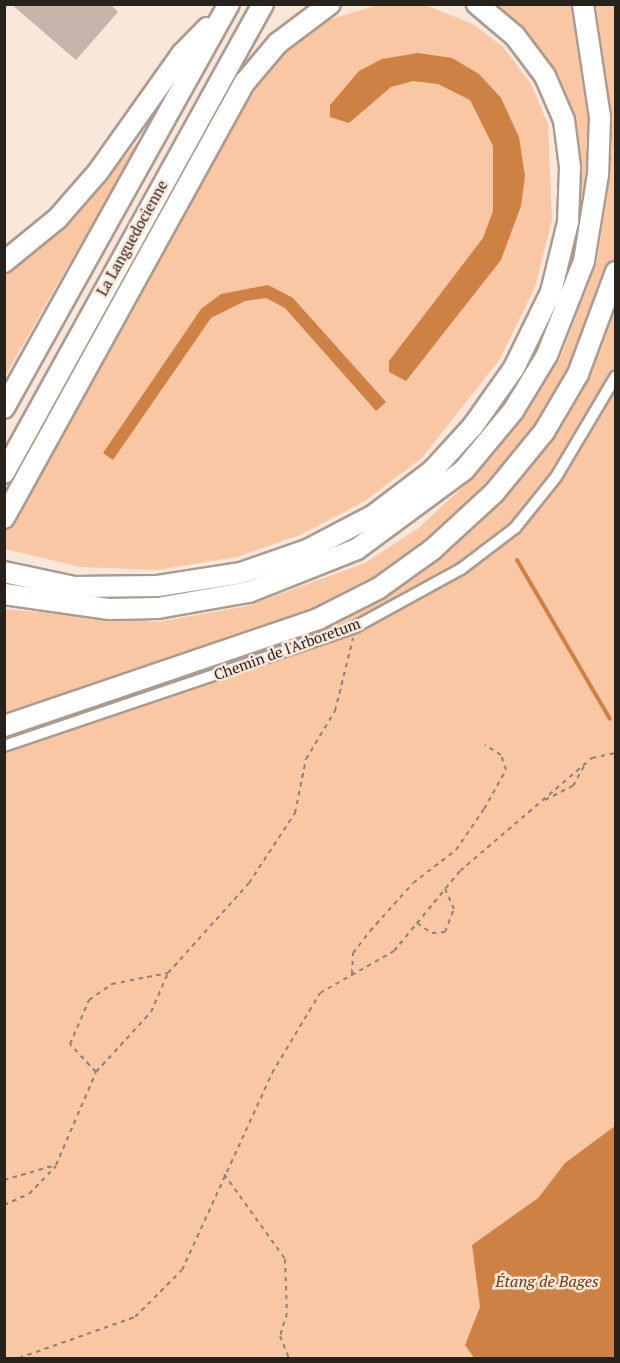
<!DOCTYPE html>
<meta charset="utf-8">
<style>
body{margin:0}
#map{position:relative;width:620px;height:1363px;overflow:hidden;background:#f9e7db;font-family:"PT Serif",serif}
div>[style]{position:absolute}
[style*='--x']{left:calc(var(--x)*1px);top:calc(var(--y)*1px);width:calc(var(--w)*1px);rotate:calc(var(--a)*1deg)}
.green>*{inset:0;background:#fac7a4}
.water>*{inset:0;background:#ce8144}
.stream>*{height:4px;margin:-2px;padding:0 2px;transform-origin:2px;border-radius:2px;background:#ce8144}
.building>*{inset:0;background:#c6b5aa}
.path>*{height:2px;margin-top:-1px;transform-origin:0;background:repeating-linear-gradient(90deg,#8d8179 0 4.5px,transparent 0 9px)}
.roads{filter:drop-shadow(2px 0 #ab9b90) drop-shadow(-2px 0 #ab9b90) drop-shadow(0 2px #ab9b90) drop-shadow(0 -2px #ab9b90)}
.street>*{height:10px;margin:-5px;padding:0 5px;transform-origin:5px;border-radius:5px;background:#fff}
.highway>*{height:20px;margin:-10px;padding:0 10px;transform-origin:10px;border-radius:10px;background:#fff}
span{translate:-50% -50%;white-space:nowrap;text-align:center;line-height:1.15;-webkit-text-stroke:5px #f9e7db;paint-order:stroke}
.street-label{font-size:15px;color:#28221d}
.water-label{font-size:16px;color:#6d3a0b;font-style:italic}
.frame{position:absolute;inset:0;border:6px solid #28221d;pointer-events:none}
</style>
<div id="map">
<div class="green">
<i style="clip-path:polygon(381px 4px,428px 6px,473px 24px,503px 47px,531px 84px,548px 124px,552px 220px,535px 287px,500px 359px,422px 458px,365px 501px,300px 535px,237px 557px,157px 570px,80px 567px,5px 549px,5px 521px,173px 223px,256px 89px,289px 48px,322px 22px)"></i>
<i style="clip-path:polygon(491px 5px,574px 5px,590px 113px,582px 227px,574px 117px,554px 70px,522px 28px)"></i>
<i style="clip-path:polygon(595px 5px,615px 5px,615px 1126px,565px 1163px,538px 1198px,472px 1245px,480px 1307px,465px 1345px,474px 1358px,5px 1358px,5px 609px,157px 622px,247px 606px,365px 563px,417px 529px,475px 476px,559px 361px,597px 262px,610px 174px,611px 112px)"></i>
<i style="clip-path:polygon(142px 137px,5px 376px,5px 276px,65px 227px)"></i>
</div>
<div class="water">
<i style="clip-path:polygon(418px 53px,452px 58px,479px 74px,501px 98px,519px 137px,525px 176px,521px 206px,501px 260px,406px 381px,389px 372px,389px 361px,483px 238px,493px 211px,493px 146px,470px 100px,438px 84px,413px 81px,391px 87px,349px 123px,330px 117px,330px 105px,359px 71px,382px 59px)"></i>
<i style="clip-path:polygon(268px 285px,293px 298px,386px 402px,376px 411px,285px 308px,266px 298px,245px 301px,211px 318px,113px 460px,103px 453px,201px 309px,221px 294px)"></i>
<i style="clip-path:polygon(615px 1126px,615px 1358px,474px 1358px,465px 1345px,480px 1307px,472px 1245px,538px 1198px,565px 1163px)"></i>
</div>
<div class="stream">
<i style="--x:517;--y:560;--w:184;--a:59.7"></i>
</div>
<div class="building">
<i style="clip-path:polygon(11px 4px,110px 4px,118px 12px,76px 60px)"></i>
</div>
<div class="path">
<i style="--x:545;--y:800;--w:31;--a:-27"></i>
<i style="--x:573;--y:786;--w:23;--a:-61"></i>
<i style="--x:417;--y:923;--w:18;--a:34"></i>
<i style="--x:432;--y:933;--w:13;--a:-4"></i>
<i style="--x:445;--y:932;--w:25;--a:-69"></i>
<i style="--x:454;--y:909;--w:22;--a:-114"></i>
<i style="--x:352;--y:974;--w:21;--a:-87"></i>
<i style="--x:353;--y:953;--w:28;--a:-52"></i>
<i style="--x:370;--y:931;--w:64;--a:-48.1"></i>
<i style="--x:413;--y:883;--w:54;--a:-37.5"></i>
<i style="--x:456;--y:850;--w:50;--a:-55.7"></i>
<i style="--x:484;--y:809;--w:45;--a:-60.6"></i>
<i style="--x:506;--y:770;--w:16;--a:-108"></i>
<i style="--x:501;--y:755;--w:19;--a:-148"></i>
<i style="--x:96;--y:1072;--w:38;--a:-133"></i>
<i style="--x:70;--y:1044;--w:48;--a:-66.6"></i>
<i style="--x:89;--y:1000;--w:28;--a:-35"></i>
<i style="--x:112;--y:984;--w:57;--a:-11.1"></i>
<i style="--x:224;--y:1174;--w:105;--a:54.3"></i>
<i style="--x:285;--y:1259;--w:54;--a:87.9"></i>
<i style="--x:287;--y:1313;--w:24;--a:107"></i>
<i style="--x:280;--y:1336;--w:24;--a:68"></i>
<i style="--x:4;--y:1180;--w:54;--a:-16.1"></i>
<i style="--x:56;--y:1165;--w:101;--a:-66.7"></i>
<i style="--x:96;--y:1072;--w:81;--a:-47.5"></i>
<i style="--x:151;--y:1012;--w:43;--a:-66.4"></i>
<i style="--x:168;--y:973;--w:121;--a:-48"></i>
<i style="--x:249;--y:883;--w:84;--a:-56.7"></i>
<i style="--x:295;--y:813;--w:55;--a:-78.5"></i>
<i style="--x:306;--y:759;--w:56;--a:-58.9"></i>
<i style="--x:335;--y:711;--w:75;--a:-76.1"></i>
<i style="--x:4;--y:1205;--w:27;--a:-24"></i>
<i style="--x:29;--y:1194;--w:39;--a:-46"></i>
<i style="--x:19;--y:1358;--w:123;--a:-19.5"></i>
<i style="--x:135;--y:1317;--w:66;--a:-45"></i>
<i style="--x:182;--y:1270;--w:217;--a:-65.4"></i>
<i style="--x:272;--y:1073;--w:93;--a:-59"></i>
<i style="--x:320;--y:993;--w:85;--a:-29.6"></i>
<i style="--x:394;--y:951;--w:104;--a:-50.5"></i>
<i style="--x:460;--y:871;--w:174;--a:-40.6"></i>
<i style="--x:592;--y:758;--w:25;--a:-12"></i>
</div>
<div class="roads">
<div class="street">
<i style="--x:4;--y:746;--w:371;--a:-18.7"></i>
<i style="--x:355;--y:627;--w:121;--a:-28.7"></i>
<i style="--x:461;--y:569;--w:68;--a:-37.2"></i>
<i style="--x:515;--y:528;--w:65;--a:-51.2"></i>
<i style="--x:556;--y:477;--w:117;--a:-59.3"></i>
</div>
<div class="highway">
<i style="--x:4;--y:262;--w:68;--a:-39.1"></i>
<i style="--x:57;--y:219;--w:62;--a:-48.9"></i>
<i style="--x:98;--y:172;--w:145;--a:-54.6"></i>
<i style="--x:182;--y:54;--w:36;--a:-46"></i>
<i style="--x:4;--y:408;--w:462;--a:-60.9"></i>
<i style="--x:4;--y:473;--w:536;--a:-61.09"></i>
<i style="--x:4;--y:518;--w:498;--a:-61.1"></i>
<i style="--x:245;--y:82;--w:51;--a:-49.8"></i>
<i style="--x:278;--y:43;--w:65;--a:-36.9"></i>
<i style="--x:4;--y:572;--w:72;--a:12.1"></i>
<i style="--x:74;--y:587;--w:84;--a:-0.7"></i>
<i style="--x:158;--y:586;--w:84;--a:-8.9"></i>
<i style="--x:241;--y:573;--w:70;--a:-19.2"></i>
<i style="--x:307;--y:550;--w:76;--a:-27.6"></i>
<i style="--x:374;--y:515;--w:74;--a:-37.3"></i>
<i style="--x:433;--y:470;--w:59;--a:-47.7"></i>
<i style="--x:473;--y:426;--w:71;--a:-54.7"></i>
<i style="--x:514;--y:368;--w:85;--a:-64"></i>
<i style="--x:551;--y:292;--w:72;--a:-76.3"></i>
<i style="--x:568;--y:222;--w:55;--a:-87.9"></i>
<i style="--x:570;--y:167;--w:47;--a:-97.3"></i>
<i style="--x:564;--y:120;--w:48;--a:-113.4"></i>
<i style="--x:545;--y:76;--w:50;--a:-126.9"></i>
<i style="--x:515;--y:36;--w:50;--a:-139.9"></i>
<i style="--x:4;--y:594;--w:107;--a:8.1"></i>
<i style="--x:110;--y:609;--w:48;--a:-1.2"></i>
<i style="--x:158;--y:608;--w:92;--a:-10"></i>
<i style="--x:249;--y:592;--w:116;--a:-21.7"></i>
<i style="--x:357;--y:549;--w:133;--a:-36.4"></i>
<i style="--x:464;--y:470;--w:77;--a:-50.3"></i>
<i style="--x:513;--y:411;--w:66;--a:-58.7"></i>
<i style="--x:547;--y:355;--w:101;--a:-68.5"></i>
<i style="--x:584;--y:261;--w:87;--a:-80.8"></i>
<i style="--x:598;--y:175;--w:58;--a:-88"></i>
<i style="--x:600;--y:117;--w:114;--a:-98.6"></i>
<i style="--x:4;--y:726;--w:332;--a:-18.8"></i>
<i style="--x:318;--y:619;--w:68;--a:-26.9"></i>
<i style="--x:379;--y:588;--w:67;--a:-35.8"></i>
<i style="--x:433;--y:549;--w:83;--a:-42.6"></i>
<i style="--x:494;--y:493;--w:79;--a:-50.7"></i>
<i style="--x:544;--y:432;--w:67;--a:-59.6"></i>
<i style="--x:578;--y:374;--w:109;--a:-69.6"></i>
</div>
</div>
<div class="street-label">
<span style="left:132px;top:238px;rotate:-61deg">La Languedocienne</span>
<span style="left:287px;top:649px;rotate:-20deg">Chemin de l'Arboretum</span>
</div>
<div class="water-label">
<span style="left:547px;top:1281px">Étang de Bages</span>
</div>
<div class="frame"></div>
</div>
